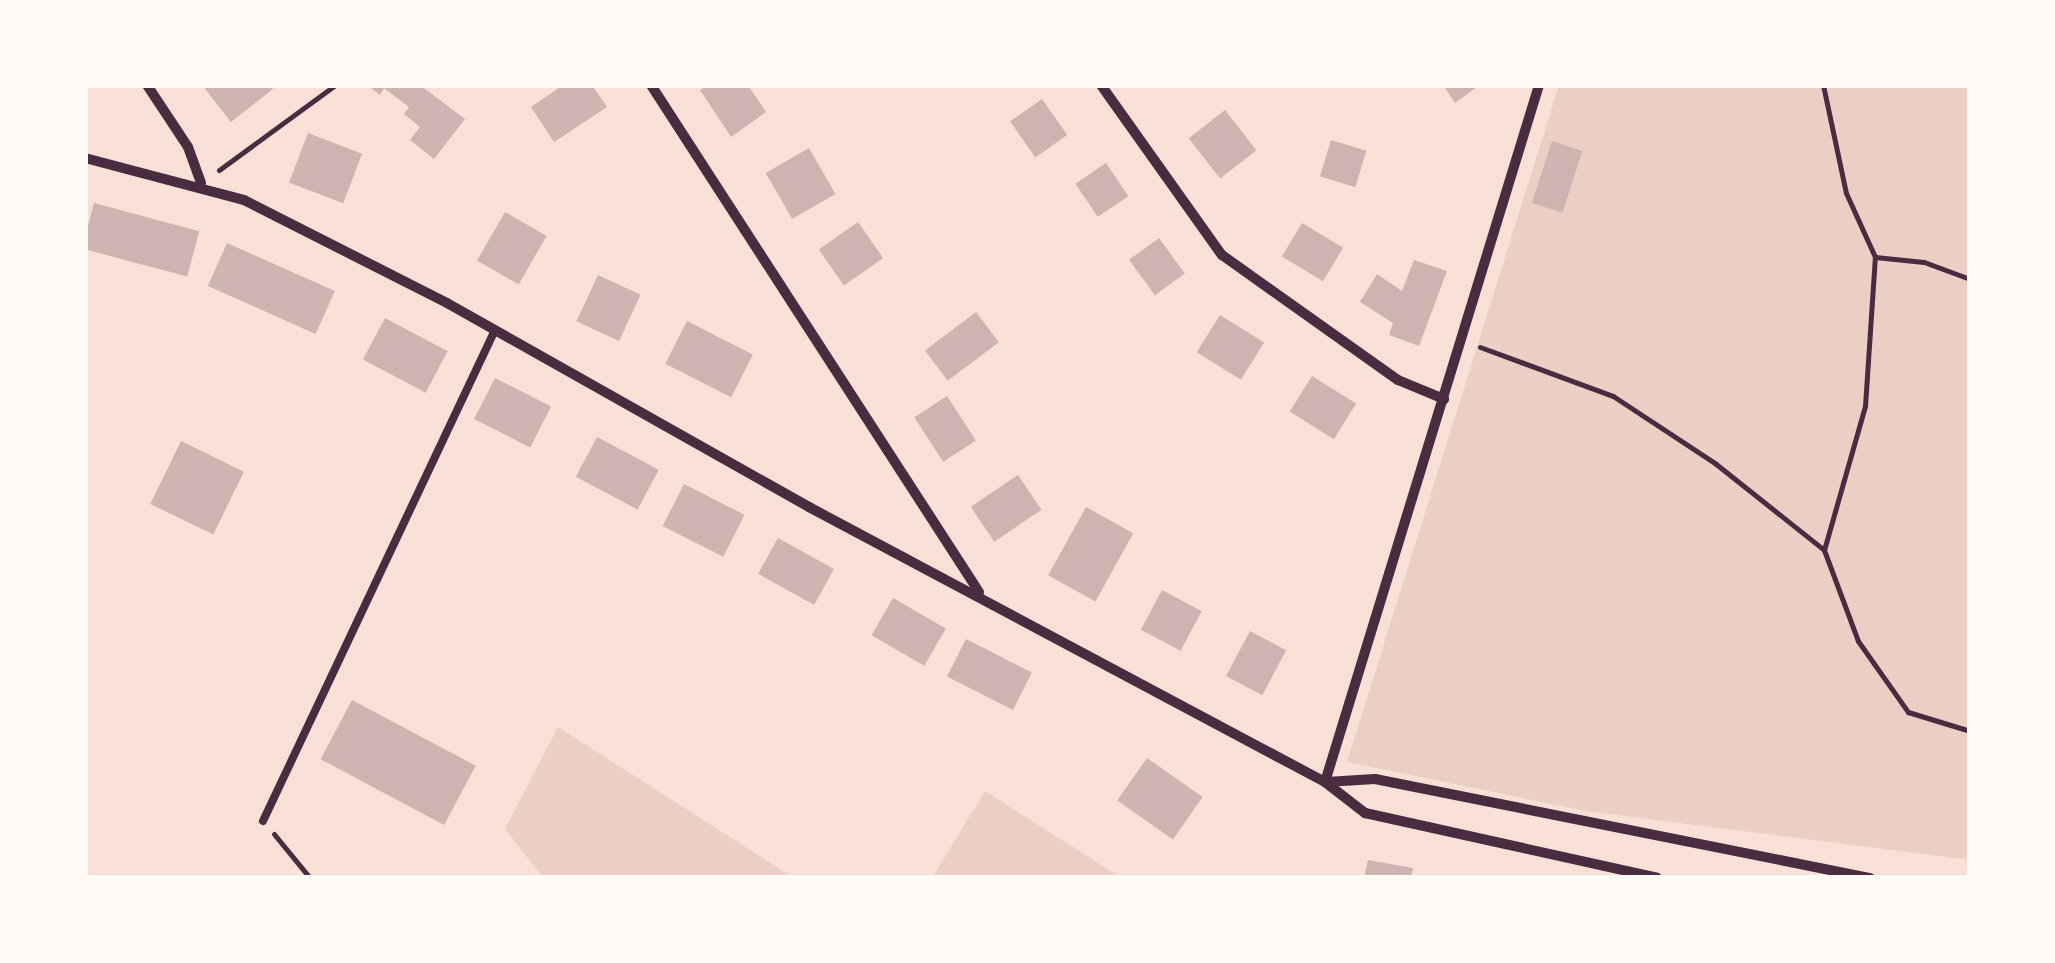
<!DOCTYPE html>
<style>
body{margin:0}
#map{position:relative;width:2055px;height:963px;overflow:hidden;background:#f7e1d7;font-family:"Work Sans",sans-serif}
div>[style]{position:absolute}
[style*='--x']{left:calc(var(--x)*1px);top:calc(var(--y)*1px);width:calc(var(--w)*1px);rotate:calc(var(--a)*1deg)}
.green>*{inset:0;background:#ebcfc5}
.building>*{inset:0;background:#ccb4b1;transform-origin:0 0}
.path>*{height:5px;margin:-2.5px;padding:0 2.5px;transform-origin:2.5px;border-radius:2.5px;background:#4a2c40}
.service>*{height:8px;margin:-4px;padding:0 4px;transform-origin:4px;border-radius:4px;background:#4a2c40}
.minor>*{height:10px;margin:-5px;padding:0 5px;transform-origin:5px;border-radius:5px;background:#4a2c40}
span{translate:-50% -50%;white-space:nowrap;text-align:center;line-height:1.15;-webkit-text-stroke:8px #fffaf5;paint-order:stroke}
.frame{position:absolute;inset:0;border:88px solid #fffaf5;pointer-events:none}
</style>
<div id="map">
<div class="green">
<i style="clip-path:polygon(1559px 85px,1970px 85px,1970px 860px,1585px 811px,1347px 762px)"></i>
<i style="clip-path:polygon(558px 727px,794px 878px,543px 878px,505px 829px)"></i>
<i style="clip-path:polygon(985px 791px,1122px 878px,932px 878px)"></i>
</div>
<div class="building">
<i style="clip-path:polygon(202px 85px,270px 85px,273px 89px,231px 122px)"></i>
<i style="clip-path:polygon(367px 85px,420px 85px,465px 119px,434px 159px,410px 140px,420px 127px,404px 114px,409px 107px,384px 88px,380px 95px)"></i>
<i style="clip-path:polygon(563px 85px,592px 85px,607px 107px,554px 142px,531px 107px)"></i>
<i style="clip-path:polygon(708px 85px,748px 85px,766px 112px,731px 137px,700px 90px)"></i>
<i style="clip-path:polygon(1443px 85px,1480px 85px,1455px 103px)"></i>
<i style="left:1042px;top:99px;width:44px;height:39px;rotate:55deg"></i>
<i style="left:1225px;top:110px;width:51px;height:46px;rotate:52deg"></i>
<i style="left:308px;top:133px;width:58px;height:53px;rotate:21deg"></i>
<i style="left:1331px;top:140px;width:37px;height:38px;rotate:17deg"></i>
<i style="left:1552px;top:141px;width:32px;height:65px;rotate:18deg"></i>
<i style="left:809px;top:148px;width:53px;height:50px;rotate:60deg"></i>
<i style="left:1106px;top:163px;width:40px;height:37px;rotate:56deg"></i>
<i style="left:94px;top:203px;width:109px;height:47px;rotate:15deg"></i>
<i style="left:505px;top:212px;width:48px;height:56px;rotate:30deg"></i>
<i style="left:858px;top:222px;width:44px;height:48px;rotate:55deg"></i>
<i style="left:1302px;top:223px;width:48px;height:39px;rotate:31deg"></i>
<i style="left:1159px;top:238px;width:44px;height:37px;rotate:54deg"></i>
<i style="left:227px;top:243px;width:118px;height:47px;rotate:24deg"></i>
<i style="clip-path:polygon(1414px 260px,1447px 271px,1419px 346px,1389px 335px,1393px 323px,1360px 302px,1377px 274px,1402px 291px)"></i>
<i style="left:598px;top:275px;width:47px;height:51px;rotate:25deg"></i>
<i style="left:976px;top:312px;width:38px;height:64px;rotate:53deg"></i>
<i style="left:1220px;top:315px;width:52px;height:44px;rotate:32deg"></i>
<i style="left:385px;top:318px;width:71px;height:47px;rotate:28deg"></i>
<i style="left:687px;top:321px;width:74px;height:48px;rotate:27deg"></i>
<i style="left:1312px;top:376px;width:52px;height:42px;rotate:32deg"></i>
<i style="left:495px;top:378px;width:63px;height:46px;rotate:27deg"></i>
<i style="left:947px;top:396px;width:53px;height:39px;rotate:57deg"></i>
<i style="left:597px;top:437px;width:70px;height:45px;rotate:28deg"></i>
<i style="left:181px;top:441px;width:70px;height:70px;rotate:26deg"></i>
<i style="left:1018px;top:475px;width:42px;height:57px;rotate:56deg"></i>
<i style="left:684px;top:484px;width:68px;height:47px;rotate:27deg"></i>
<i style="left:1086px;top:507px;width:54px;height:78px;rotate:29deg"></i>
<i style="left:778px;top:538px;width:64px;height:41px;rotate:29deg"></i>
<i style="left:1162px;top:590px;width:45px;height:45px;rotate:28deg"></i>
<i style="left:893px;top:598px;width:61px;height:43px;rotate:30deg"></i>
<i style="left:1250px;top:631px;width:41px;height:51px;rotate:28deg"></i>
<i style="left:966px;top:639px;width:74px;height:42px;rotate:27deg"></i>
<i style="left:352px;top:700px;width:140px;height:67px;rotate:28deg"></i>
<i style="left:1147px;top:758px;width:68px;height:52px;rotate:35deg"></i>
<i style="clip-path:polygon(1368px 860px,1413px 868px,1411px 878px,1364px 878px)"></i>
</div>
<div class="path">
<i style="--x:1823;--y:85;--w:110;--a:78"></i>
<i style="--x:1846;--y:193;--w:70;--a:65.6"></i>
<i style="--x:1875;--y:257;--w:49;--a:5.8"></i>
<i style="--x:1924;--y:262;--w:49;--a:20.3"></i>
<i style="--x:219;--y:170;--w:144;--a:-36.2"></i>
<i style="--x:1480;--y:347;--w:142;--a:20.2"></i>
<i style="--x:1613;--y:396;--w:123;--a:33.4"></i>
<i style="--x:1716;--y:464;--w:138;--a:38.5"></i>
<i style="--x:1824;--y:550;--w:97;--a:69.5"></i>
<i style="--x:1858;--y:641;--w:87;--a:54.8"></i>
<i style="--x:1908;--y:712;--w:65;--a:17"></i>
<i style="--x:1824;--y:550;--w:150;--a:-74.1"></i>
<i style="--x:1865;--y:406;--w:149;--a:-86.2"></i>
<i style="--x:274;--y:834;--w:57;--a:50.7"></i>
</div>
<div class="service">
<i style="--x:263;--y:821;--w:543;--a:-64.71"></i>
</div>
<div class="minor">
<i style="--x:147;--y:85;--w:74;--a:56.5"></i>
<i style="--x:188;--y:147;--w:38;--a:70"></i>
<i style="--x:651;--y:85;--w:604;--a:57.1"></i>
<i style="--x:1101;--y:85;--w:209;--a:54.6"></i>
<i style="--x:1222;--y:255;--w:216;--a:35.4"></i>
<i style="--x:1398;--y:380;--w:50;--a:22.4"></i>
<i style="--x:85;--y:158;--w:164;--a:14.8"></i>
<i style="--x:244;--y:200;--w:228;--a:26.9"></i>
<i style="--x:447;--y:303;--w:416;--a:29.4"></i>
<i style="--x:809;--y:507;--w:585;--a:28.06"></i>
<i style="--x:1325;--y:782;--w:51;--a:37.8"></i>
<i style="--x:1365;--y:813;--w:299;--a:12.5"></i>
<i style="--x:1325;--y:782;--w:729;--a:-72.93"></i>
<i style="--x:1326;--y:782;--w:49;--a:-3.5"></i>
<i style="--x:1375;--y:779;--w:505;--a:11.31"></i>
</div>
<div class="frame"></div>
</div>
